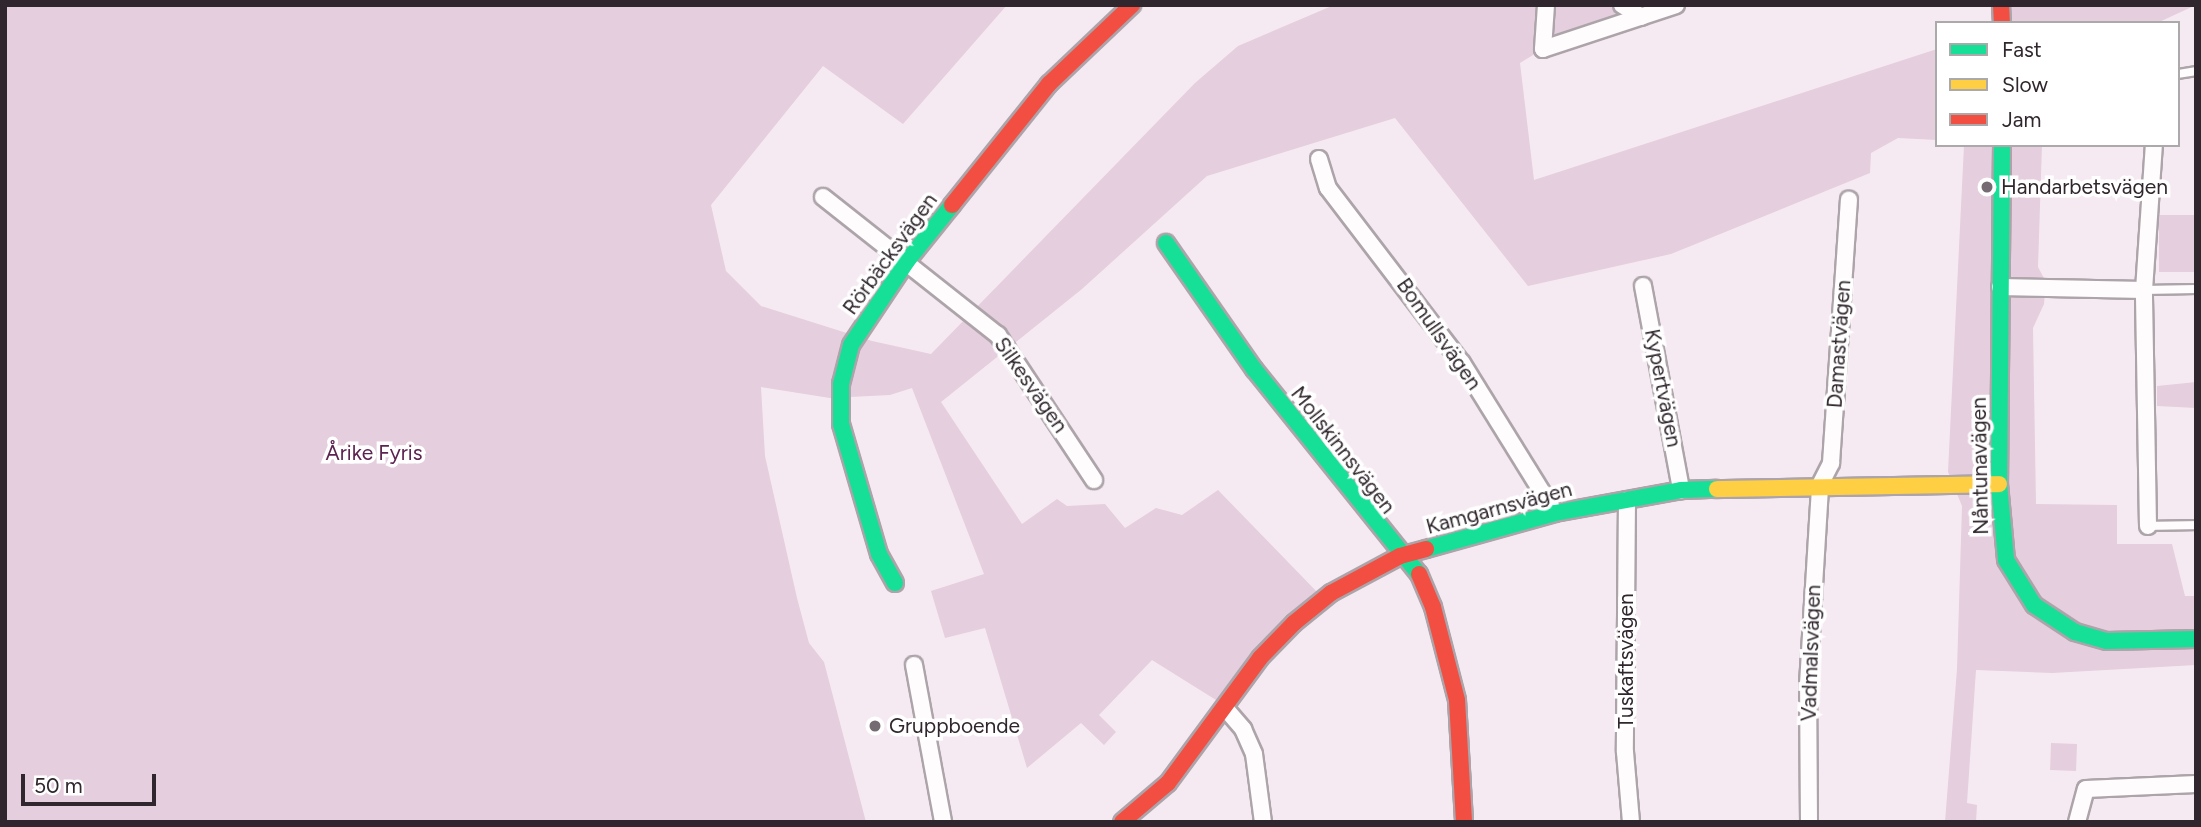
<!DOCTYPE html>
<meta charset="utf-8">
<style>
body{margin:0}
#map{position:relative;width:2201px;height:827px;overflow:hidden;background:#f6eaf2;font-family:Figtree,sans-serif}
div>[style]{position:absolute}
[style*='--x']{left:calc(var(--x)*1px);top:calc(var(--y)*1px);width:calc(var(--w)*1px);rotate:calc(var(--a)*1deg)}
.green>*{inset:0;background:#e5cede;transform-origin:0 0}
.roads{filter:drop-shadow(2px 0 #ada4aa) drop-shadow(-2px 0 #ada4aa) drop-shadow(0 2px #ada4aa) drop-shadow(0 -2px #ada4aa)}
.lane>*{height:8px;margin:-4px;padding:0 4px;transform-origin:4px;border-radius:4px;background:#fefcfd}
.street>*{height:16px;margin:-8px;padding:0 8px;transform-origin:8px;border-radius:8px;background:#fefcfd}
.fast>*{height:16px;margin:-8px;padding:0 8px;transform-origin:8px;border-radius:8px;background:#16e098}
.slow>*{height:16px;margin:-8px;padding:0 8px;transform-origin:8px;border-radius:8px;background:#ffcf43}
.jam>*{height:16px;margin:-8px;padding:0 8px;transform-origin:8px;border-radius:8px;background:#f24e42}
.dots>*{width:19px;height:19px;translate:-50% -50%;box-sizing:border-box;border:4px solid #fff;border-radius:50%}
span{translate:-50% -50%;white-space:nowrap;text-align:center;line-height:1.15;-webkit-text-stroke:7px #fff;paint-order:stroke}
.poi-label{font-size:21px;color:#2f272d}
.left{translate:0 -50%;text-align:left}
.street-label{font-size:21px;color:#2f272d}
.park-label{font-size:21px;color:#5d2350}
.frame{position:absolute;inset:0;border:7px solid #2f272d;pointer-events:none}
.legend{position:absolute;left:1935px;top:21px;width:245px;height:126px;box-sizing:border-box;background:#fff;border:2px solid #aca9ab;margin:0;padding:9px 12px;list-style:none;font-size:21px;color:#2f272d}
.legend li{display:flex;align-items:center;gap:14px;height:35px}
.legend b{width:35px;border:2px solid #aca9ab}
.scale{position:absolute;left:21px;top:774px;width:135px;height:32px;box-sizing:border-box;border:4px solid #2f272d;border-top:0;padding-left:9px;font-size:21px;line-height:24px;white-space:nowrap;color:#2f272d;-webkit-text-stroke:5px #fff;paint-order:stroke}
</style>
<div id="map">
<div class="green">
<i style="clip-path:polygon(5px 5px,1007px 5px,903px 124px,823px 66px,711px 205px,726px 271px,761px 306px,872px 341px,931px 354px,1195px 83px,1238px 46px,1334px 5px,1676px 5px,1543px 49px,1520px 63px,1534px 180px,1937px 49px,1937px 140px,1898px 138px,1871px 153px,1870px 173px,1671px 254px,1528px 286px,1395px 118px,1207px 176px,1082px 289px,941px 402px,1022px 524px,1057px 499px,1067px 506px,1105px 504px,1125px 528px,1156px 508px,1182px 515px,1218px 490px,1319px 594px,1216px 700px,1152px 660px,1099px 715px,1116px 732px,1104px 745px,1081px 723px,1027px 768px,985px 628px,945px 638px,931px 591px,984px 574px,912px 388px,890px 395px,830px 398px,761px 387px,765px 456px,797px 598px,809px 643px,824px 662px,866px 822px,5px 822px)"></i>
<i style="clip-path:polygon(2010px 5px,2196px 5px,2157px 23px,1992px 23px)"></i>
<i style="clip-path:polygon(1964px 145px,2042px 145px,2038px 267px,2046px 282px,2044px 304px,2033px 328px,2036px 504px,2117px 505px,2117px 544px,2172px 544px,2185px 596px,2196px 596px,2196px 665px,2052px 673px,1976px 670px,1967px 803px,1977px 805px,1976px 822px,1945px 822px,1957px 669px,1962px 506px,1948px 472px)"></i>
<i style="left:2196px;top:215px;width:57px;height:37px;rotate:90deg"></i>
<i style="clip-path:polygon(2196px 382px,2196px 408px,2157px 406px,2157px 386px)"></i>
<i style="left:2051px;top:743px;width:26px;height:27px;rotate:2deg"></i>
</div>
<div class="roads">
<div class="lane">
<i style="--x:2178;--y:74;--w:18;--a:-9"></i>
<i style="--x:2144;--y:290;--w:52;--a:-1.1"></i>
<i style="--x:2148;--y:526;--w:48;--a:-1.2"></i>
</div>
<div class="street">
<i style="--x:1546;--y:5;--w:44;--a:93.9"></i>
<i style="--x:1543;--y:49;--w:140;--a:-18.3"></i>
<i style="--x:1622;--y:5;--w:23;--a:31"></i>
<i style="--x:1319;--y:159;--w:30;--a:73"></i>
<i style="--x:1328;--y:188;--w:220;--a:52.6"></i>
<i style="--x:1462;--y:363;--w:176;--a:58.2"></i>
<i style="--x:823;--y:197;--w:223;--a:38.3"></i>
<i style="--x:998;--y:335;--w:174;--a:56.5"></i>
<i style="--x:1643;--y:286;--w:208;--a:79.4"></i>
<i style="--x:2000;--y:287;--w:144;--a:1.2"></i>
<i style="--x:1627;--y:500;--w:252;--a:90.5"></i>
<i style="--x:1625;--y:752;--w:70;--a:85.1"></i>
<i style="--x:2148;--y:526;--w:236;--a:-91"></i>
<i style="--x:2144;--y:290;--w:145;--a:-86.1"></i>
<i style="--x:914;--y:665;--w:160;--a:79.5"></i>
<i style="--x:1225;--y:708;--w:28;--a:49"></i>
<i style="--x:1243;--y:729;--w:27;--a:66"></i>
<i style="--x:1254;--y:754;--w:69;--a:82.5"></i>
<i style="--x:1809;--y:822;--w:138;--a:-90.4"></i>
<i style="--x:1808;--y:684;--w:199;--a:-86.5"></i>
<i style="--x:1820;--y:485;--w:25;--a:-63"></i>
<i style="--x:1831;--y:463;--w:264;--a:-86.1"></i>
<i style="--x:2077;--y:822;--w:34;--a:-75"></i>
<i style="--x:2086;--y:789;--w:110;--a:-2.6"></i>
</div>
<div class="fast">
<i style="--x:2002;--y:145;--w:339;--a:90.5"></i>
<i style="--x:1999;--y:484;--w:76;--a:84.7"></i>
<i style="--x:2006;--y:560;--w:53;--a:58.1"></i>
<i style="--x:2034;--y:605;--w:49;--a:33.4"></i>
<i style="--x:2075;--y:632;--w:33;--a:16"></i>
<i style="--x:2107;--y:641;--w:89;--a:-1.3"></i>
<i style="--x:1166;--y:243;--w:154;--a:55.1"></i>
<i style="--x:1254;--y:369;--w:263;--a:51.2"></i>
<i style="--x:1426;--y:549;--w:134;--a:-15.6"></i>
<i style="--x:1555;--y:513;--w:128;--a:-10.3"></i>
<i style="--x:1681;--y:490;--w:36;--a:-2"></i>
<i style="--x:895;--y:583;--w:33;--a:-119"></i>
<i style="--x:879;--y:554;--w:135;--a:-106.3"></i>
<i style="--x:841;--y:424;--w:40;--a:-90"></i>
<i style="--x:841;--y:384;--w:40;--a:-75.6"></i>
<i style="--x:851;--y:345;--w:101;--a:-56.3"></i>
<i style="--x:907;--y:261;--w:72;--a:-51.2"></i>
</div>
<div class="slow">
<i style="--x:1717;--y:489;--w:282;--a:-1"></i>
</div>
<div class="jam">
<i style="--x:2001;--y:5;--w:18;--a:87"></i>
<i style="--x:952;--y:205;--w:155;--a:-51.3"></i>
<i style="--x:1049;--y:84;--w:115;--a:-43.6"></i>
<i style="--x:1419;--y:574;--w:36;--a:67"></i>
<i style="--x:1433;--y:607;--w:96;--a:75.5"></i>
<i style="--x:1457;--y:700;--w:122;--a:86.7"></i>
<i style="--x:1122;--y:822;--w:60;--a:-40.3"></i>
<i style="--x:1168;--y:783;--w:155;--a:-53.6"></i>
<i style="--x:1260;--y:658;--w:49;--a:-45.8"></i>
<i style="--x:1294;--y:623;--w:48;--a:-39"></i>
<i style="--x:1331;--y:593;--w:78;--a:-28.2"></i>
<i style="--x:1400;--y:556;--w:27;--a:-15"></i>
</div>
</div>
<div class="dots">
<i style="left:1987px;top:187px;background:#756b72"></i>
<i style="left:875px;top:726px;background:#756b72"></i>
</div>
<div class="poi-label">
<span class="left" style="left:2001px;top:187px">Handarbetsvägen</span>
<span class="left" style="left:889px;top:726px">Gruppboende</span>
</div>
<div class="street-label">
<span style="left:890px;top:254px;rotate:-54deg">Rörbäcksvägen</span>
<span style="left:1439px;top:334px;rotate:55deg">Bomullsvägen</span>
<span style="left:1839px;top:344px;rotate:-86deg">Damastvägen</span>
<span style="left:1031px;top:385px;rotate:55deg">Silkesvägen</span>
<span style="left:1663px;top:388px;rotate:79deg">Kypertvägen</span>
<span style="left:1343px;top:450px;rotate:52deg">Mollskinnsvägen</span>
<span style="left:1980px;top:466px;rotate:-91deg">Nåntunavägen</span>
<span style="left:1499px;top:508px;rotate:-15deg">Kamgarnsvägen</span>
<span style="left:1811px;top:653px;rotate:-88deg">Vadmalsvägen</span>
<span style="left:1626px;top:661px;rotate:-90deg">Tuskaftsvägen</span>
</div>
<div class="park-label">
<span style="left:374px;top:453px">Årike Fyris</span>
</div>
<div class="frame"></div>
<ul class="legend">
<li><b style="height:9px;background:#16e098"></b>Fast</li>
<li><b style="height:9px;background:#ffcf43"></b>Slow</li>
<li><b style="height:9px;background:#f24e42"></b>Jam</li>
</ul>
<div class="scale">50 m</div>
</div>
